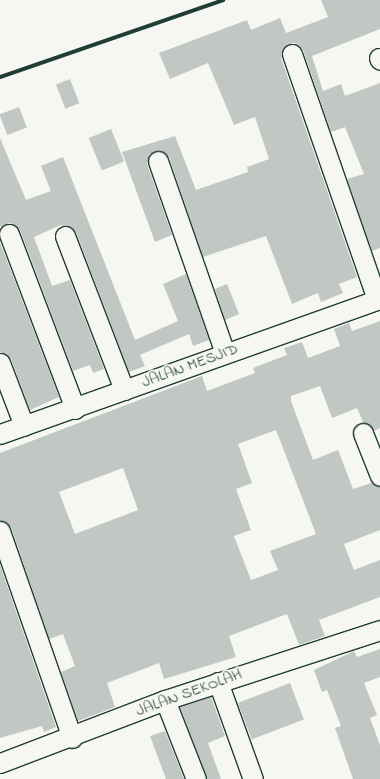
<!DOCTYPE html>
<style>
body{margin:0}
#map{position:relative;width:380px;height:779px;overflow:hidden;background:#f6f6f2;font-family:"Indie Flower",sans-serif}
div>[style]{position:absolute}
[style*='--x']{left:calc(var(--x)*1px);top:calc(var(--y)*1px);width:calc(var(--w)*1px);rotate:calc(var(--a)*1deg)}
.building>*{inset:0;background:#c1c8c3;transform-origin:0 0}
.roads{filter:drop-shadow(1px 0 #1f3d34) drop-shadow(-1px 0 #1f3d34) drop-shadow(0 1px #1f3d34) drop-shadow(0 -1px #1f3d34)}
.minor>*{height:19px;margin:-9.5px;padding:0 9.5px;transform-origin:9.5px;border-radius:9.5px;background:#f6f6f2}
.rail>*{height:4px;margin:-2px;padding:0 2px;transform-origin:2px;border-radius:2px;background:#1f3d34}
span{translate:-50% -50%;white-space:nowrap;text-align:center;line-height:1.15;-webkit-text-stroke:4px #f6f6f2;paint-order:stroke}
.street-label{font-size:16px;color:#1f3d34}
</style>
<div id="map">
<div class="building">
<i style="clip-path:polygon(321px 0,380px 0,380px 29px,312px 56px,323px 91px,341px 84px,345px 96px,380px 83px,380px 248px,372px 251px,347px 179px,364px 174px,345px 127px,331px 132px,303px 50px,295px 43px,288px 44px,281px 58px,357px 277px,339px 284px,343px 293px,321px 302px,318px 293px,292px 304px,266px 236px,203px 257px,169px 157px,160px 150px,149px 154px,147px 164px,172px 235px,155px 242px,122px 152px,175px 136px,196px 190px,248px 172px,247px 167px,269px 159px,255px 117px,234px 125px,208px 63px,170px 79px,159px 53px,247px 20px,251px 30px,280px 18px,286px 33px,328px 17px)"></i>
<i style="left:70px;top:79px;width:26px;height:15px;rotate:69deg"></i>
<i style="left:19px;top:107px;width:22px;height:21px;rotate:69deg"></i>
<i style="left:111px;top:129px;width:35px;height:24px;rotate:68deg"></i>
<i style="clip-path:polygon(0 138px,26px 200px,51px 191px,41px 166px,63px 157px,135px 340px,178px 321px,163px 284px,186px 274px,209px 340px,193px 346px,189px 334px,140px 355px,145px 366px,129px 372px,76px 232px,61px 225px,34px 237px,52px 286px,70px 280px,104px 369px,93px 373px,90px 365px,73px 371px,20px 230px,10px 223px,0 227px)"></i>
<i style="clip-path:polygon(0 242px,59px 397px,30px 410px,11px 359px,0 352px)"></i>
<i style="clip-path:polygon(227px 284px,239px 314px,225px 320px,215px 289px)"></i>
<i style="clip-path:polygon(evenodd,380px 321px,380px 428px,374px 431px,363px 422px,357px 408px,332px 418px,320px 386px,291px 396px,291px 401px,313px 460px,338px 450px,353px 489px,371px 483px,380px 487px,380px 530px,344px 544px,354px 570px,380px 560px,380px 597px,319px 620px,325px 636px,299px 645px,287px 614px,229px 636px,236px 657px,164px 679px,159px 663px,107px 683px,115px 707px,78px 721px,61px 672px,75px 666px,63px 634px,49px 639px,11px 527px,0 520px,0 453px,202px 376px,207px 391px,255px 373px,253px 368px,287px 355px,284px 348px,302px 342px,308px 358px,340px 346px,334px 329px,349px 323px,352px 331px,380px 321px,276px 430px,316px 534px,270px 551px,278px 570px,251px 580px,234px 536px,251px 530px,236px 489px,252px 483px,238px 444px,276px 430px,380px 321px,123px 468px,138px 510px,75px 534px,59px 492px,123px 468px)"></i>
<i style="clip-path:polygon(0 565px,56px 727px,44px 732px,42px 726px,0 738px)"></i>
<i style="clip-path:polygon(380px 649px,380px 677px,364px 683px,377px 715px,370px 718px,380px 745px,380px 779px,353px 779px,335px 728px,341px 726px,327px 690px,322px 692px,314px 670px,354px 651px,357px 657px)"></i>
<i style="left:290px;top:683px;width:39px;height:56px;rotate:69deg"></i>
<i style="clip-path:polygon(211px 697px,225px 736px,208px 743px,221px 779px,207px 779px,180px 707px)"></i>
<i style="clip-path:polygon(165px 731px,184px 779px,166px 779px,150px 736px)"></i>
</div>
<div class="roads">
<div class="minor">
<i style="--x:292;--y:54;--w:260;--a:70.9"></i>
<i style="--x:379;--y:58;--w:2;--a:63"></i>
<i style="--x:158;--y:161;--w:203;--a:70.8"></i>
<i style="--x:9;--y:234;--w:187;--a:69.3"></i>
<i style="--x:65;--y:236;--w:165;--a:69"></i>
<i style="--x:0;--y:363;--w:67;--a:69.1"></i>
<i style="--x:363;--y:433;--w:46;--a:68.4"></i>
<i style="--x:0;--y:434;--w:403;--a:-19.6"></i>
<i style="--x:0;--y:531;--w:219;--a:70.8"></i>
<i style="--x:218;--y:682;--w:103;--a:70.2"></i>
<i style="--x:165;--y:700;--w:85;--a:68.6"></i>
<i style="--x:0;--y:763;--w:177;--a:-20.9"></i>
<i style="--x:165;--y:700;--w:226;--a:-18"></i>
</div>
</div>
<div class="rail">
<i style="--x:0;--y:77;--w:236;--a:-19"></i>
</div>
<div class="street-label">
<span style="left:190px;top:366px;rotate:-20deg">JALAN MESJID</span>
<span style="left:189px;top:693px;rotate:-20deg">JALAN SEKOLAH</span>
</div>
</div>
